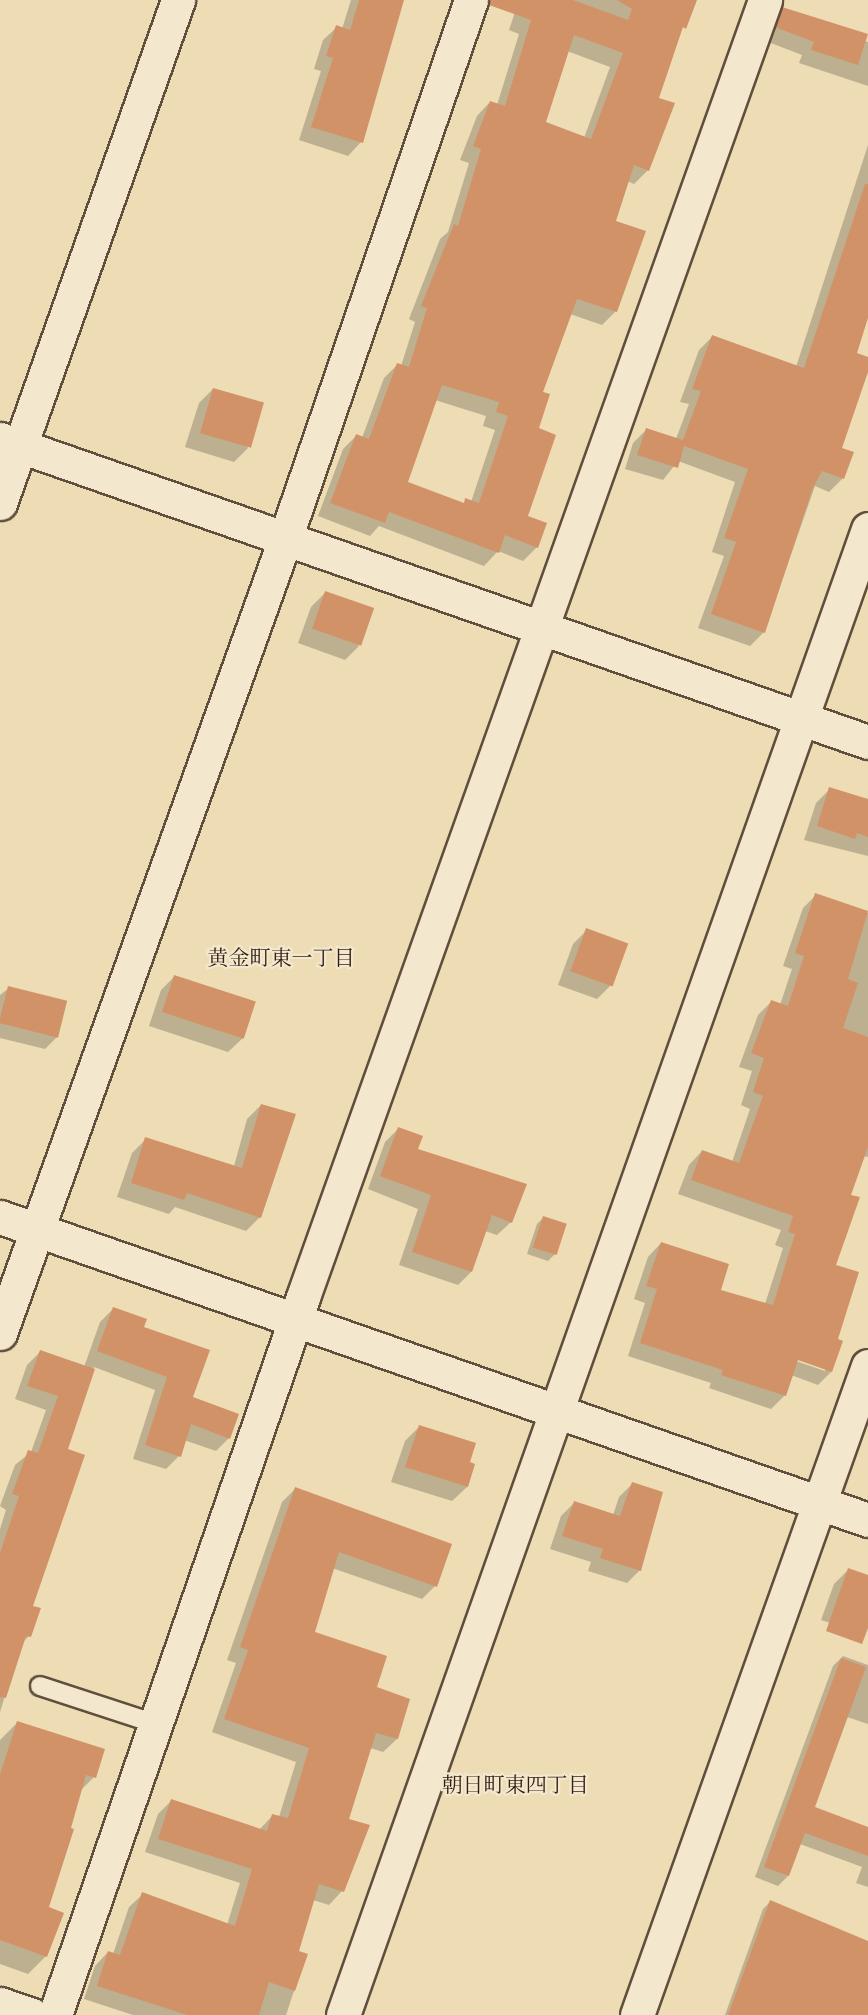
<!DOCTYPE html>
<meta charset="utf-8">
<style>
body{margin:0}
#map{position:relative;width:868px;height:2015px;overflow:hidden;background:#eddcb4;font-family:"Libre Bodoni","Noto Serif JP",serif}
div>[style]{position:absolute}
[style*='--x']{left:calc(var(--x)*1px);top:calc(var(--y)*1px);width:calc(var(--w)*1px);rotate:calc(var(--a)*1deg)}
.shadow>*{inset:0;background:#0003}
.building>*{inset:0;background:#d29268;transform-origin:0 0}
.roads{filter:drop-shadow(2px 0 #614e3c) drop-shadow(-2px 0 #614e3c) drop-shadow(0 2px #614e3c) drop-shadow(0 -2px #614e3c)}
.service>*{height:18px;margin:-9px;padding:0 9px;transform-origin:9px;border-radius:9px;background:#f3e8ce}
.minor>*{height:33px;margin:-16.5px;padding:0 16.5px;transform-origin:16.5px;border-radius:16.5px;background:#f3e8ce}
.tertiary>*{height:33px;margin:-16.5px;padding:0 16.5px;transform-origin:16.5px;border-radius:16.5px;background:#f3e8ce}
span{translate:-50% -50%;white-space:nowrap;text-align:center;line-height:1.15;-webkit-text-stroke:4.5px #f3e8ce;paint-order:stroke}
.neighbourhood-label{font-size:21px;color:#321e14}
</style>
<div id="map">
<div class="shadow">
<i style="clip-path:polygon(351px 0,402px 0,361px 142px,348px 156px,299px 140px,321px 71px,314px 69px,323px 40px,337px 27px,342px 29px)"></i>
<i style="clip-path:polygon(evenodd,519px 0,695px 0,679px 34px,658px 98px,648px 170px,634px 184px,627px 181px,614px 222px,616px 311px,602px 325px,570px 314px,541px 393px,526px 517px,537px 547px,523px 561px,498px 551px,484px 566px,379px 526px,370px 536px,318px 516px,343px 449px,356px 436px,362px 438px,384px 378px,397px 365px,401px 366px,415px 322px,409px 319px,440px 239px,448px 232px,469px 163px,460px 160px,477px 116px,490px 102px,497px 105px,519px 34px,509px 30px,519px 0,567px 51px,610px 67px,584px 138px,545px 123px,567px 51px,519px 0,435px 400px,486px 416px,483px 426px,495px 430px,471px 502px,462px 504px,406px 483px,435px 400px)"></i>
<i style="clip-path:polygon(783px 9px,868px 42px,868px 86px,799px 63px,802px 55px,763px 40px,769px 22px)"></i>
<i style="clip-path:polygon(868px 145px,868px 313px,855px 354px,868px 359px,868px 367px,841px 449px,843px 478px,829px 492px,815px 486px,764px 632px,750px 646px,698px 628px,724px 556px,712px 552px,735px 482px,678px 461px,663px 480px,625px 469px,633px 443px,646px 430px,676px 439px,689px 404px,680px 402px,699px 350px,712px 337px,796px 367px)"></i>
<i style="clip-path:polygon(213px 389px,248px 448px,234px 462px,185px 447px,199px 403px)"></i>
<i style="clip-path:polygon(326px 592px,359px 646px,345px 660px,298px 643px,311px 607px)"></i>
<i style="clip-path:polygon(830px 789px,868px 800px,868px 856px,804px 840px,816px 803px)"></i>
<i style="clip-path:polygon(evenodd,816px 895px,868px 913px,868px 1157px,863px 1156px,849px 1196px,834px 1266px,836px 1340px,831px 1372px,818px 1385px,791px 1375px,785px 1395px,771px 1409px,709px 1388px,711px 1383px,628px 1356px,645px 1303px,634px 1299px,648px 1257px,661px 1243px,719px 1291px,765px 1304px,783px 1248px,775px 1245px,781px 1230px,678px 1194px,689px 1165px,702px 1151px,732px 1162px,750px 1109px,741px 1105px,752px 1071px,739px 1067px,758px 1015px,771px 1002px,780px 1005px,792px 969px,783px 966px,803px 908px,816px 895px,791px 1356px,825px 1368px,825px 1371px,790px 1359px,791px 1356px)"></i>
<i style="clip-path:polygon(587px 930px,611px 985px,597px 999px,558px 985px,573px 944px)"></i>
<i style="clip-path:polygon(175px 976px,243px 1038px,228px 1052px,149px 1026px,161px 990px)"></i>
<i style="clip-path:polygon(9px 988px,57px 1037px,45px 1049px,0 1038px,0 995px)"></i>
<i style="clip-path:polygon(261px 1105px,260px 1217px,246px 1231px,175px 1207px,169px 1214px,117px 1197px,132px 1153px,146px 1139px,234px 1166px,247px 1119px)"></i>
<i style="clip-path:polygon(398px 1129px,416px 1150px,511px 1222px,497px 1235px,485px 1231px,471px 1272px,458px 1285px,399px 1265px,418px 1209px,368px 1189px,385px 1142px)"></i>
<i style="clip-path:polygon(544px 1217px,555px 1254px,548px 1261px,527px 1254px,537px 1224px)"></i>
<i style="clip-path:polygon(114px 1308px,142px 1328px,191px 1398px,229px 1438px,216px 1451px,184px 1440px,179px 1456px,166px 1469px,133px 1459px,155px 1390px,94px 1367px,66px 1450px,31px 1607px,29px 1636px,21px 1644px,0 1712px,0 1529px,6px 1510px,0 1506px,15px 1465px,31px 1452px,46px 1410px,15px 1399px,27px 1365px,40px 1352px,84px 1367px,100px 1322px)"></i>
<i style="clip-path:polygon(419px 1427px,473px 1465px,467px 1487px,452px 1501px,391px 1482px,405px 1441px)"></i>
<i style="clip-path:polygon(632px 1484px,640px 1570px,627px 1583px,588px 1571px,591px 1562px,550px 1549px,561px 1516px,574px 1503px,613px 1515px,619px 1497px)"></i>
<i style="clip-path:polygon(295px 1489px,435px 1586px,422px 1599px,332px 1568px,313px 1633px,375px 1688px,409px 1700px,397px 1739px,383px 1752px,370px 1748px,347px 1820px,342px 1891px,329px 1905px,313px 1900px,297px 1952px,306px 1955px,286px 2015px,133px 2015px,84px 1999px,95px 1966px,108px 1952px,113px 1954px,129px 1907px,143px 1894px,227px 1925px,240px 1883px,145px 1852px,158px 1814px,171px 1801px,259px 1830px,273px 1815px,279px 1817px,296px 1762px,212px 1732px,236px 1663px,227px 1660px,282px 1502px)"></i>
<i style="clip-path:polygon(848px 1570px,868px 1577px,868px 1619px,856px 1631px,821px 1620px,834px 1584px)"></i>
<i style="clip-path:polygon(843px 1656px,868px 1665px,868px 1724px,847px 1717px,813px 1808px,868px 1828px,868px 1887px,856px 1883px,862px 1867px,800px 1844px,788px 1876px,778px 1886px,755px 1877px,833px 1666px)"></i>
<i style="clip-path:polygon(17px 1723px,94px 1777px,80px 1791px,47px 1908px,46px 1956px,28px 1974px,0 1964px,0 1740px)"></i>
<i style="clip-path:polygon(770px 1902px,868px 1942px,868px 2015px,725px 2015px,763px 1909px)"></i>
</div>
<div class="building">
<i style="clip-path:polygon(359px 0,404px 0,363px 143px,311px 127px,333px 58px,326px 56px,336px 25px,350px 30px)"></i>
<i style="clip-path:polygon(evenodd,489px 0,573px 0,628px 20px,632px 9px,617px 0,697px 0,686px 29px,683px 27px,659px 98px,675px 103px,649px 171px,634px 165px,616px 221px,646px 231px,617px 312px,577px 299px,543px 392px,550px 394px,539px 428px,556px 435px,528px 516px,547px 523px,538px 548px,505px 535px,499px 553px,389px 512px,385px 523px,330px 503px,356px 434px,369px 439px,397px 363px,409px 367px,427px 308px,421px 306px,454px 224px,458px 226px,481px 149px,473px 146px,490px 101px,505px 106px,531px 20px,489px 5px,489px 0,574px 35px,623px 53px,591px 139px,546px 122px,574px 35px,489px 0,442px 385px,499px 402px,496px 412px,508px 416px,479px 503px,465px 498px,464px 503px,408px 482px,442px 385px)"></i>
<i style="clip-path:polygon(782px 7px,868px 34px,858px 65px,811px 50px,814px 42px,775px 27px)"></i>
<i style="clip-path:polygon(865px 184px,868px 184px,868px 318px,857px 353px,868px 357px,868px 372px,842px 448px,854px 452px,844px 479px,822px 471px,812px 490px,765px 633px,711px 614px,736px 542px,724px 538px,748px 469px,684px 446px,678px 468px,637px 455px,646px 428px,683px 440px,701px 391px,692px 389px,712px 335px,804px 368px)"></i>
<i style="left:213px;top:388px;width:53px;height:47px;rotate:16deg"></i>
<i style="left:325px;top:591px;width:52px;height:40px;rotate:19deg"></i>
<i style="clip-path:polygon(829px 787px,868px 799px,868px 837px,857px 833px,855px 839px,817px 826px)"></i>
<i style="clip-path:polygon(815px 893px,868px 911px,848px 979px,858px 983px,843px 1028px,868px 1037px,868px 1147px,851px 1195px,860px 1197px,836px 1265px,859px 1272px,838px 1339px,843px 1341px,832px 1372px,798px 1360px,786px 1396px,721px 1375px,723px 1370px,640px 1343px,657px 1289px,646px 1286px,661px 1242px,729px 1264px,721px 1290px,773px 1305px,795px 1234px,788px 1232px,793px 1216px,691px 1180px,702px 1150px,739px 1163px,763px 1096px,753px 1092px,764px 1058px,751px 1053px,771px 1000px,788px 1006px,804px 956px,795px 953px)"></i>
<i style="left:586px;top:928px;width:45px;height:46px;rotate:20deg"></i>
<i style="left:174px;top:975px;width:86px;height:39px;rotate:18deg"></i>
<i style="left:8px;top:986px;width:61px;height:38px;rotate:14deg"></i>
<i style="clip-path:polygon(261px 1104px,296px 1114px,261px 1218px,187px 1193px,184px 1200px,131px 1183px,145px 1137px,242px 1168px)"></i>
<i style="clip-path:polygon(398px 1127px,423px 1136px,418px 1149px,527px 1184px,512px 1223px,492px 1215px,472px 1272px,412px 1252px,431px 1195px,380px 1176px)"></i>
<i style="left:543px;top:1216px;width:25px;height:33px;rotate:18deg"></i>
<i style="clip-path:polygon(113px 1307px,147px 1319px,144px 1327px,210px 1350px,193px 1397px,239px 1414px,230px 1439px,191px 1424px,181px 1457px,145px 1445px,167px 1377px,97px 1351px)"></i>
<i style="clip-path:polygon(40px 1350px,95px 1369px,68px 1449px,85px 1455px,33px 1606px,41px 1608px,31px 1637px,26px 1636px,6px 1698px,0 1697px,0 1553px,19px 1496px,12px 1494px,28px 1450px,38px 1453px,58px 1396px,27px 1386px)"></i>
<i style="clip-path:polygon(419px 1425px,476px 1443px,470px 1462px,475px 1464px,468px 1487px,405px 1467px)"></i>
<i style="clip-path:polygon(632px 1482px,663px 1492px,641px 1571px,600px 1558px,603px 1549px,562px 1536px,574px 1501px,620px 1516px)"></i>
<i style="clip-path:polygon(295px 1487px,452px 1544px,437px 1587px,339px 1552px,315px 1632px,387px 1656px,377px 1687px,410px 1699px,398px 1739px,376px 1733px,349px 1819px,370px 1825px,344px 1892px,319px 1884px,299px 1951px,308px 1954px,295px 1991px,269px 1982px,259px 2015px,187px 2015px,97px 1986px,108px 1951px,120px 1955px,142px 1892px,235px 1926px,252px 1869px,158px 1839px,171px 1799px,267px 1831px,272px 1814px,288px 1818px,309px 1748px,224px 1719px,248px 1650px,240px 1647px)"></i>
<i style="clip-path:polygon(848px 1568px,868px 1575px,868px 1628px,862px 1644px,826px 1631px)"></i>
<i style="clip-path:polygon(841px 1658px,866px 1667px,815px 1807px,868px 1827px,868px 1856px,805px 1833px,789px 1876px,764px 1867px)"></i>
<i style="clip-path:polygon(17px 1721px,105px 1749px,96px 1778px,86px 1775px,71px 1828px,74px 1829px,49px 1907px,64px 1913px,47px 1957px,0 1940px,0 1775px)"></i>
<i style="clip-path:polygon(770px 1900px,868px 1941px,868px 2015px,728px 2015px)"></i>
</div>
<div class="roads">
<div class="service">
<i style="--x:40;--y:1686;--w:122;--a:18.1"></i>
</div>
<div class="minor">
<i style="--x:0;--y:439;--w:919;--a:19.24"></i>
<i style="--x:0;--y:503;--w:534;--a:-70.51"></i>
<i style="--x:0;--y:1333;--w:844;--a:-70.25"></i>
<i style="--x:285;--y:539;--w:570;--a:-70.96"></i>
<i style="--x:0;--y:2004;--w:34;--a:19"></i>
<i style="--x:55;--y:2015;--w:760;--a:-70.94"></i>
<i style="--x:303;--y:1297;--w:1377;--a:-70.39"></i>
<i style="--x:343;--y:2015;--w:1576;--a:-70.54"></i>
<i style="--x:637;--y:2015;--w:689;--a:-70.41"></i>
</div>
<div class="tertiary">
<i style="--x:0;--y:1217;--w:919;--a:19.24"></i>
</div>
</div>
<div class="neighbourhood-label">
<span style="left:281px;top:959px">黄金町東一丁目</span>
<span style="left:515px;top:1786px">朝日町東四丁目</span>
</div>
</div>
